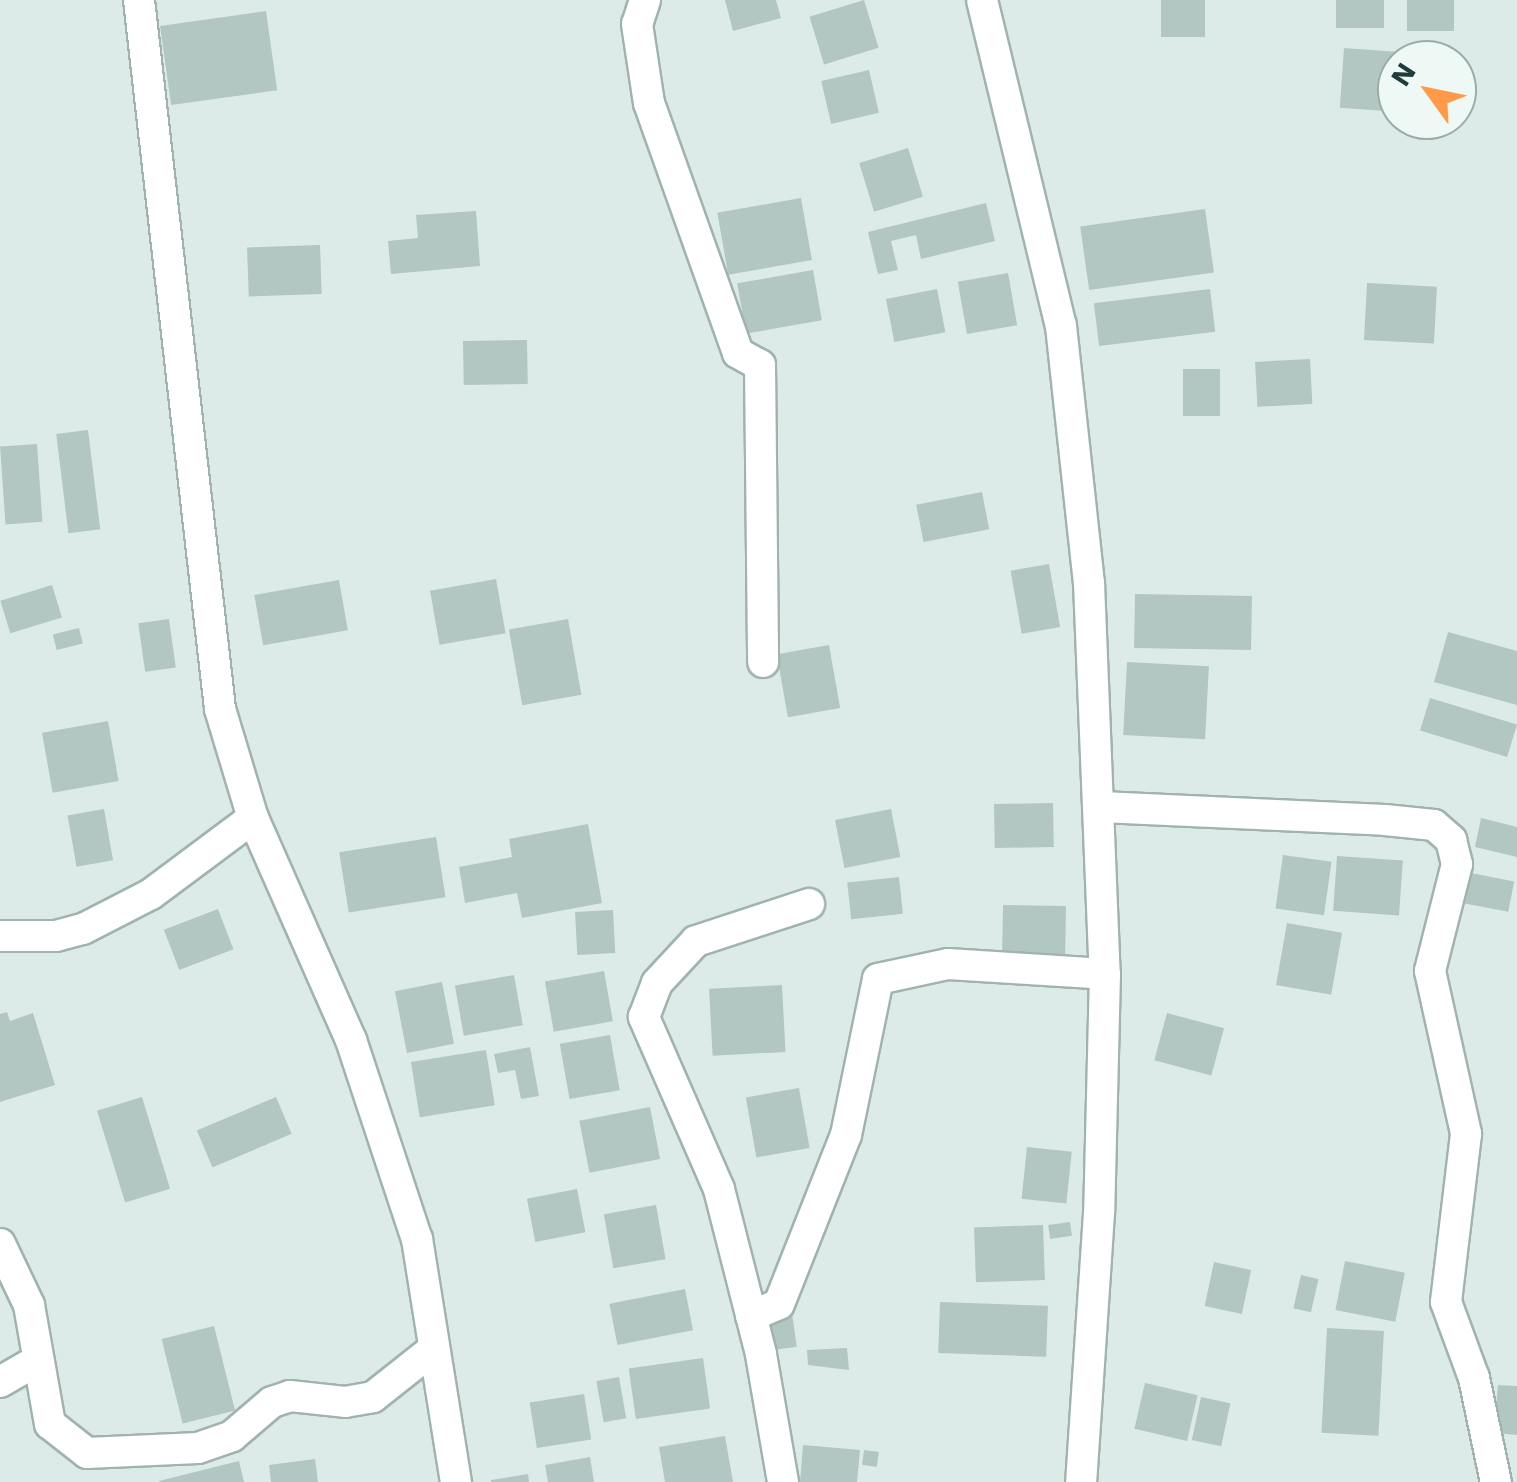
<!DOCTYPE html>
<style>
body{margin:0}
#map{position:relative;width:1517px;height:1482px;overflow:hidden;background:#ddebe8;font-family:"Work Sans",sans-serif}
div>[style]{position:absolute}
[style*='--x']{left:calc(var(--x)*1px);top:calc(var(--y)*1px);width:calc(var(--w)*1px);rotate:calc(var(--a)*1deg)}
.building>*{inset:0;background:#b2c6c2;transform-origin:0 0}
.roads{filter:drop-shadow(2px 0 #a0b3b0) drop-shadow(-2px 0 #a0b3b0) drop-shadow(0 2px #a0b3b0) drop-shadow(0 -2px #a0b3b0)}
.street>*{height:30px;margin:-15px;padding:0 15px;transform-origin:15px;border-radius:15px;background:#fff}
span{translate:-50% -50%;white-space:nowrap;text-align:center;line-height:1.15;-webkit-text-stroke:8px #eef8f5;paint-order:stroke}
.north{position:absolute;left:1377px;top:40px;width:100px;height:100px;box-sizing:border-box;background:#eef8f5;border:2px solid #9aadaa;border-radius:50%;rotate:303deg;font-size:28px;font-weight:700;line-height:40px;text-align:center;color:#1d3d3a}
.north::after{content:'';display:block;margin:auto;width:35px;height:45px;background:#ff9a48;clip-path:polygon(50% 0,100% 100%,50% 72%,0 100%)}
</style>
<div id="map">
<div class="building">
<i style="clip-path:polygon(725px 0,776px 0,781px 18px,733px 31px)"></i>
<i style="left:864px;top:0;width:50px;height:57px;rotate:73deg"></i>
<i style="left:1161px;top:0;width:44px;height:37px"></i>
<i style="left:1336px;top:0;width:48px;height:28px"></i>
<i style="left:1407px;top:0;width:47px;height:31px"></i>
<i style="left:266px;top:11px;width:80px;height:107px;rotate:82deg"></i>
<i style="left:1344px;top:48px;width:52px;height:60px;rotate:4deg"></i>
<i style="left:869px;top:70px;width:44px;height:49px;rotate:77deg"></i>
<i style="left:908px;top:148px;width:51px;height:51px;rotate:73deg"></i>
<i style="left:801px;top:198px;width:63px;height:85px;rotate:80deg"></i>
<i style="clip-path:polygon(986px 203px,995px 241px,921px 259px,916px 235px,891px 241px,898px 270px,878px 274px,868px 232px)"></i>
<i style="left:1205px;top:209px;width:64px;height:126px;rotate:82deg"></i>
<i style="clip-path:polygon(476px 211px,480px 266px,391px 274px,388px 241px,418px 238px,416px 215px)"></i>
<i style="left:320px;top:245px;width:49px;height:73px;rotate:88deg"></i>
<i style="left:813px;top:270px;width:51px;height:77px;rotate:80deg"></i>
<i style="left:1008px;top:273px;width:53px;height:51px;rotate:80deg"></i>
<i style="left:1367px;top:283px;width:70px;height:57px;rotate:3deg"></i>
<i style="left:937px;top:289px;width:44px;height:52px;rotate:79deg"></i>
<i style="left:1210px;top:289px;width:43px;height:117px;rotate:83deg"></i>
<i style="left:527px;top:340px;width:44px;height:64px;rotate:89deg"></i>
<i style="left:1310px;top:359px;width:45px;height:55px;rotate:87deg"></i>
<i style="left:1220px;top:369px;width:47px;height:37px;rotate:90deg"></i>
<i style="left:88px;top:430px;width:100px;height:32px;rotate:83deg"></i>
<i style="left:37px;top:444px;width:78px;height:37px;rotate:86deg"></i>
<i style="left:982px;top:492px;width:38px;height:67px;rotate:79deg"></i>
<i style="left:1049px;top:564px;width:64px;height:39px;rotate:80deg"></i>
<i style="left:496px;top:579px;width:55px;height:67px;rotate:80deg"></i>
<i style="left:339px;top:580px;width:51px;height:86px;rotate:80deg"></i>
<i style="left:52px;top:585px;width:34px;height:54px;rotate:73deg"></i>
<i style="left:1135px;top:594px;width:117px;height:54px;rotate:1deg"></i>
<i style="left:169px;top:619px;width:49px;height:31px;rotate:82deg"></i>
<i style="left:568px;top:619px;width:77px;height:60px;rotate:80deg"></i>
<i style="left:79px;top:628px;width:16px;height:27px;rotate:76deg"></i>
<i style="clip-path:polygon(1448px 632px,1517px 651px,1517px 705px,1434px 682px)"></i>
<i style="left:829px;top:645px;width:64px;height:53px;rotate:80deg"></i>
<i style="left:1127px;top:662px;width:82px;height:73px;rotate:3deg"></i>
<i style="left:1430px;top:698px;width:91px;height:34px;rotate:17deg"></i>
<i style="left:108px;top:721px;width:61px;height:67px;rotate:80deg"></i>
<i style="left:1053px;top:803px;width:44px;height:59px;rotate:89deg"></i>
<i style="left:104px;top:809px;width:52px;height:37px;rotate:80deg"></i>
<i style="left:891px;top:809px;width:49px;height:57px;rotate:79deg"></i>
<i style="clip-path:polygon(1481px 818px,1517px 827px,1517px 857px,1475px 847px)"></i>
<i style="clip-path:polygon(588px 824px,602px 903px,522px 918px,517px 893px,465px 903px,459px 867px,512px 857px,509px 839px)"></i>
<i style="left:436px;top:837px;width:61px;height:98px;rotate:81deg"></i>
<i style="left:1283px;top:855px;width:49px;height:54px;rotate:8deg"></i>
<i style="left:1337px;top:856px;width:66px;height:55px;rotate:4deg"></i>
<i style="left:1471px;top:873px;width:44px;height:31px;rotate:11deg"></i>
<i style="left:899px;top:877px;width:37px;height:52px;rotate:84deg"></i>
<i style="left:1003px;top:905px;width:63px;height:50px;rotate:1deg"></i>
<i style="left:218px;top:909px;width:43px;height:58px;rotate:69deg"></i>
<i style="left:613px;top:910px;width:43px;height:38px;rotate:87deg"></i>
<i style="left:1287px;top:923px;width:56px;height:63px;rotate:10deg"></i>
<i style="left:604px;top:971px;width:51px;height:60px;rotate:80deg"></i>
<i style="left:514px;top:975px;width:51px;height:60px;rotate:80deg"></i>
<i style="left:442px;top:982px;width:63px;height:48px;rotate:79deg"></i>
<i style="left:782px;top:985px;width:67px;height:73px;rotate:87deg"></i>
<i style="clip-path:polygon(7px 1012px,10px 1021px,33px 1013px,55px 1085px,0 1102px,0 1014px)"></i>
<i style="left:1167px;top:1013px;width:59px;height:49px;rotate:15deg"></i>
<i style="left:610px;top:1035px;width:56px;height:51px;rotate:80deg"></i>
<i style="clip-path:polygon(530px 1047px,539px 1096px,521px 1099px,515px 1070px,498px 1073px,494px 1054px)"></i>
<i style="left:486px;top:1050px;width:56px;height:76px;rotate:81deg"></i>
<i style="left:799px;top:1088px;width:61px;height:54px;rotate:80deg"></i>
<i style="left:142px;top:1097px;width:96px;height:47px;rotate:73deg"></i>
<i style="left:276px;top:1097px;width:40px;height:86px;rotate:67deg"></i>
<i style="left:650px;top:1107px;width:53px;height:72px;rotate:79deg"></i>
<i style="left:1027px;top:1147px;width:45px;height:52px;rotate:6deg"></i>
<i style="left:577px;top:1189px;width:44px;height:51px;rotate:79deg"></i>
<i style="left:656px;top:1205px;width:55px;height:53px;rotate:80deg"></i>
<i style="left:1070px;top:1222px;width:14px;height:22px;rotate:82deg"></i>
<i style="left:1043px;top:1225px;width:55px;height:69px;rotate:88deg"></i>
<i style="left:1345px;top:1261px;width:61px;height:50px;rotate:11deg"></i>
<i style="left:1214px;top:1262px;width:38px;height:45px;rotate:12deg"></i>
<i style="left:1301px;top:1275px;width:18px;height:34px;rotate:13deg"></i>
<i style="left:685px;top:1289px;width:42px;height:77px;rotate:79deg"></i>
<i style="left:940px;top:1302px;width:108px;height:51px;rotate:2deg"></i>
<i style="left:792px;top:1313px;width:34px;height:29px;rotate:82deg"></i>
<i style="left:214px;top:1326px;width:87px;height:54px;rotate:76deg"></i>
<i style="left:1327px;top:1328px;width:57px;height:105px;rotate:3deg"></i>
<i style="clip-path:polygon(847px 1348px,849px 1370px,808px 1365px,807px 1350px)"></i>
<i style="left:703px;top:1358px;width:51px;height:75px;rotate:82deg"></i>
<i style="left:619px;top:1377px;width:42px;height:23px;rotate:80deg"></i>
<i style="left:1145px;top:1383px;width:54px;height:47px;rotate:13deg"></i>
<i style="clip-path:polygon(1498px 1385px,1517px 1386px,1517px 1435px,1494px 1433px)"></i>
<i style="left:584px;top:1394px;width:46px;height:55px;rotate:81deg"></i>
<i style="left:1201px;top:1397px;width:30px;height:44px;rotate:12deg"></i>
<i style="clip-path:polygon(725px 1436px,733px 1482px,665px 1482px,659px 1447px)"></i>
<i style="clip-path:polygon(803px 1445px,860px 1450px,857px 1482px,800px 1482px)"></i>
<i style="left:864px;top:1450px;width:15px;height:15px;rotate:8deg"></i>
<i style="clip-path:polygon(590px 1457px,594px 1482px,548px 1482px,545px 1465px)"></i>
<i style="clip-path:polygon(315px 1459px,318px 1482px,271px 1482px,269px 1465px)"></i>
<i style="clip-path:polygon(239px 1461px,244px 1482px,160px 1482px,159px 1481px)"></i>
<i style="clip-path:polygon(528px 1474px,529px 1482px,491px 1482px,491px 1480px)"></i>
</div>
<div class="roads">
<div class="street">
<i style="--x:139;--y:0;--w:714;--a:83.48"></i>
<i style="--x:220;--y:709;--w:114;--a:73.2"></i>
<i style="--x:253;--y:818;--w:243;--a:66.2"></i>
<i style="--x:351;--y:1040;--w:210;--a:71.7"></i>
<i style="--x:417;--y:1239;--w:246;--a:80.9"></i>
<i style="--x:645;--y:0;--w:25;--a:108"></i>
<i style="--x:637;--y:24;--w:80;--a:81.4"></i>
<i style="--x:649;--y:103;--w:265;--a:70.4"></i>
<i style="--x:738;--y:353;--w:25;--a:29"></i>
<i style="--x:760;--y:365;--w:297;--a:89.4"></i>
<i style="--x:982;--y:0;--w:335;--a:76.4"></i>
<i style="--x:1061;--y:326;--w:259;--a:83.8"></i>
<i style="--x:1089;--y:583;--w:391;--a:87.7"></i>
<i style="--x:1105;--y:974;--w:239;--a:91.4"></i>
<i style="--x:1099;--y:1213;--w:270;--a:93.8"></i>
<i style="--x:1101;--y:807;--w:284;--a:2.6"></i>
<i style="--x:1385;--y:820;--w:49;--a:5.8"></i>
<i style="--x:1434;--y:825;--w:23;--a:41"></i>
<i style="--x:1451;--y:840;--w:25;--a:76"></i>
<i style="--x:1457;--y:864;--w:110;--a:104.2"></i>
<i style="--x:1430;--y:971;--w:167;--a:77.5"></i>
<i style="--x:1466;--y:1134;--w:169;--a:96.8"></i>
<i style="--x:1446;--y:1302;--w:81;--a:69.8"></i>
<i style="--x:1474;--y:1378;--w:106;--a:78.1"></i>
<i style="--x:0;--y:936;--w:56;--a:0"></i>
<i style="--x:56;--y:936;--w:28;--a:-15"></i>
<i style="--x:83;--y:929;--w:76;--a:-27.2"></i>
<i style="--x:151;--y:894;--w:127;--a:-36.7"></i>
<i style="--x:0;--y:1244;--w:68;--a:64.6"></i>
<i style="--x:29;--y:1305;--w:121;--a:80"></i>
<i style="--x:50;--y:1424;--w:47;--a:38.1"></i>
<i style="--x:87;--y:1453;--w:111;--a:-2.6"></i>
<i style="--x:198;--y:1448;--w:36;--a:-19"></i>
<i style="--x:232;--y:1436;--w:52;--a:-40.4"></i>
<i style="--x:272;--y:1402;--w:19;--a:-18"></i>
<i style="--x:290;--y:1396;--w:55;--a:6.2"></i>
<i style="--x:345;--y:1402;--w:28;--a:-10"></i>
<i style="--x:373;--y:1397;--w:74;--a:-38.4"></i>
<i style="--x:751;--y:1316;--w:30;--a:-23"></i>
<i style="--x:779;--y:1304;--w:182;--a:-68.4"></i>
<i style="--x:846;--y:1135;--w:159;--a:-78.4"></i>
<i style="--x:878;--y:979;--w:72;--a:-12.1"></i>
<i style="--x:948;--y:964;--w:157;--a:3.6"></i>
<i style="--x:0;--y:1382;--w:44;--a:-30.1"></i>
<i style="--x:783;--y:1482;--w:130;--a:-99.8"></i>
<i style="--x:761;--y:1354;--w:170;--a:-104.3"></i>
<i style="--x:719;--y:1189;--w:188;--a:-113.6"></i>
<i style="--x:644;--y:1017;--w:36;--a:-69"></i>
<i style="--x:657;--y:983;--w:57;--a:-47.1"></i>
<i style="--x:696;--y:941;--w:119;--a:-18.1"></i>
</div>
</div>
<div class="north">N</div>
</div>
